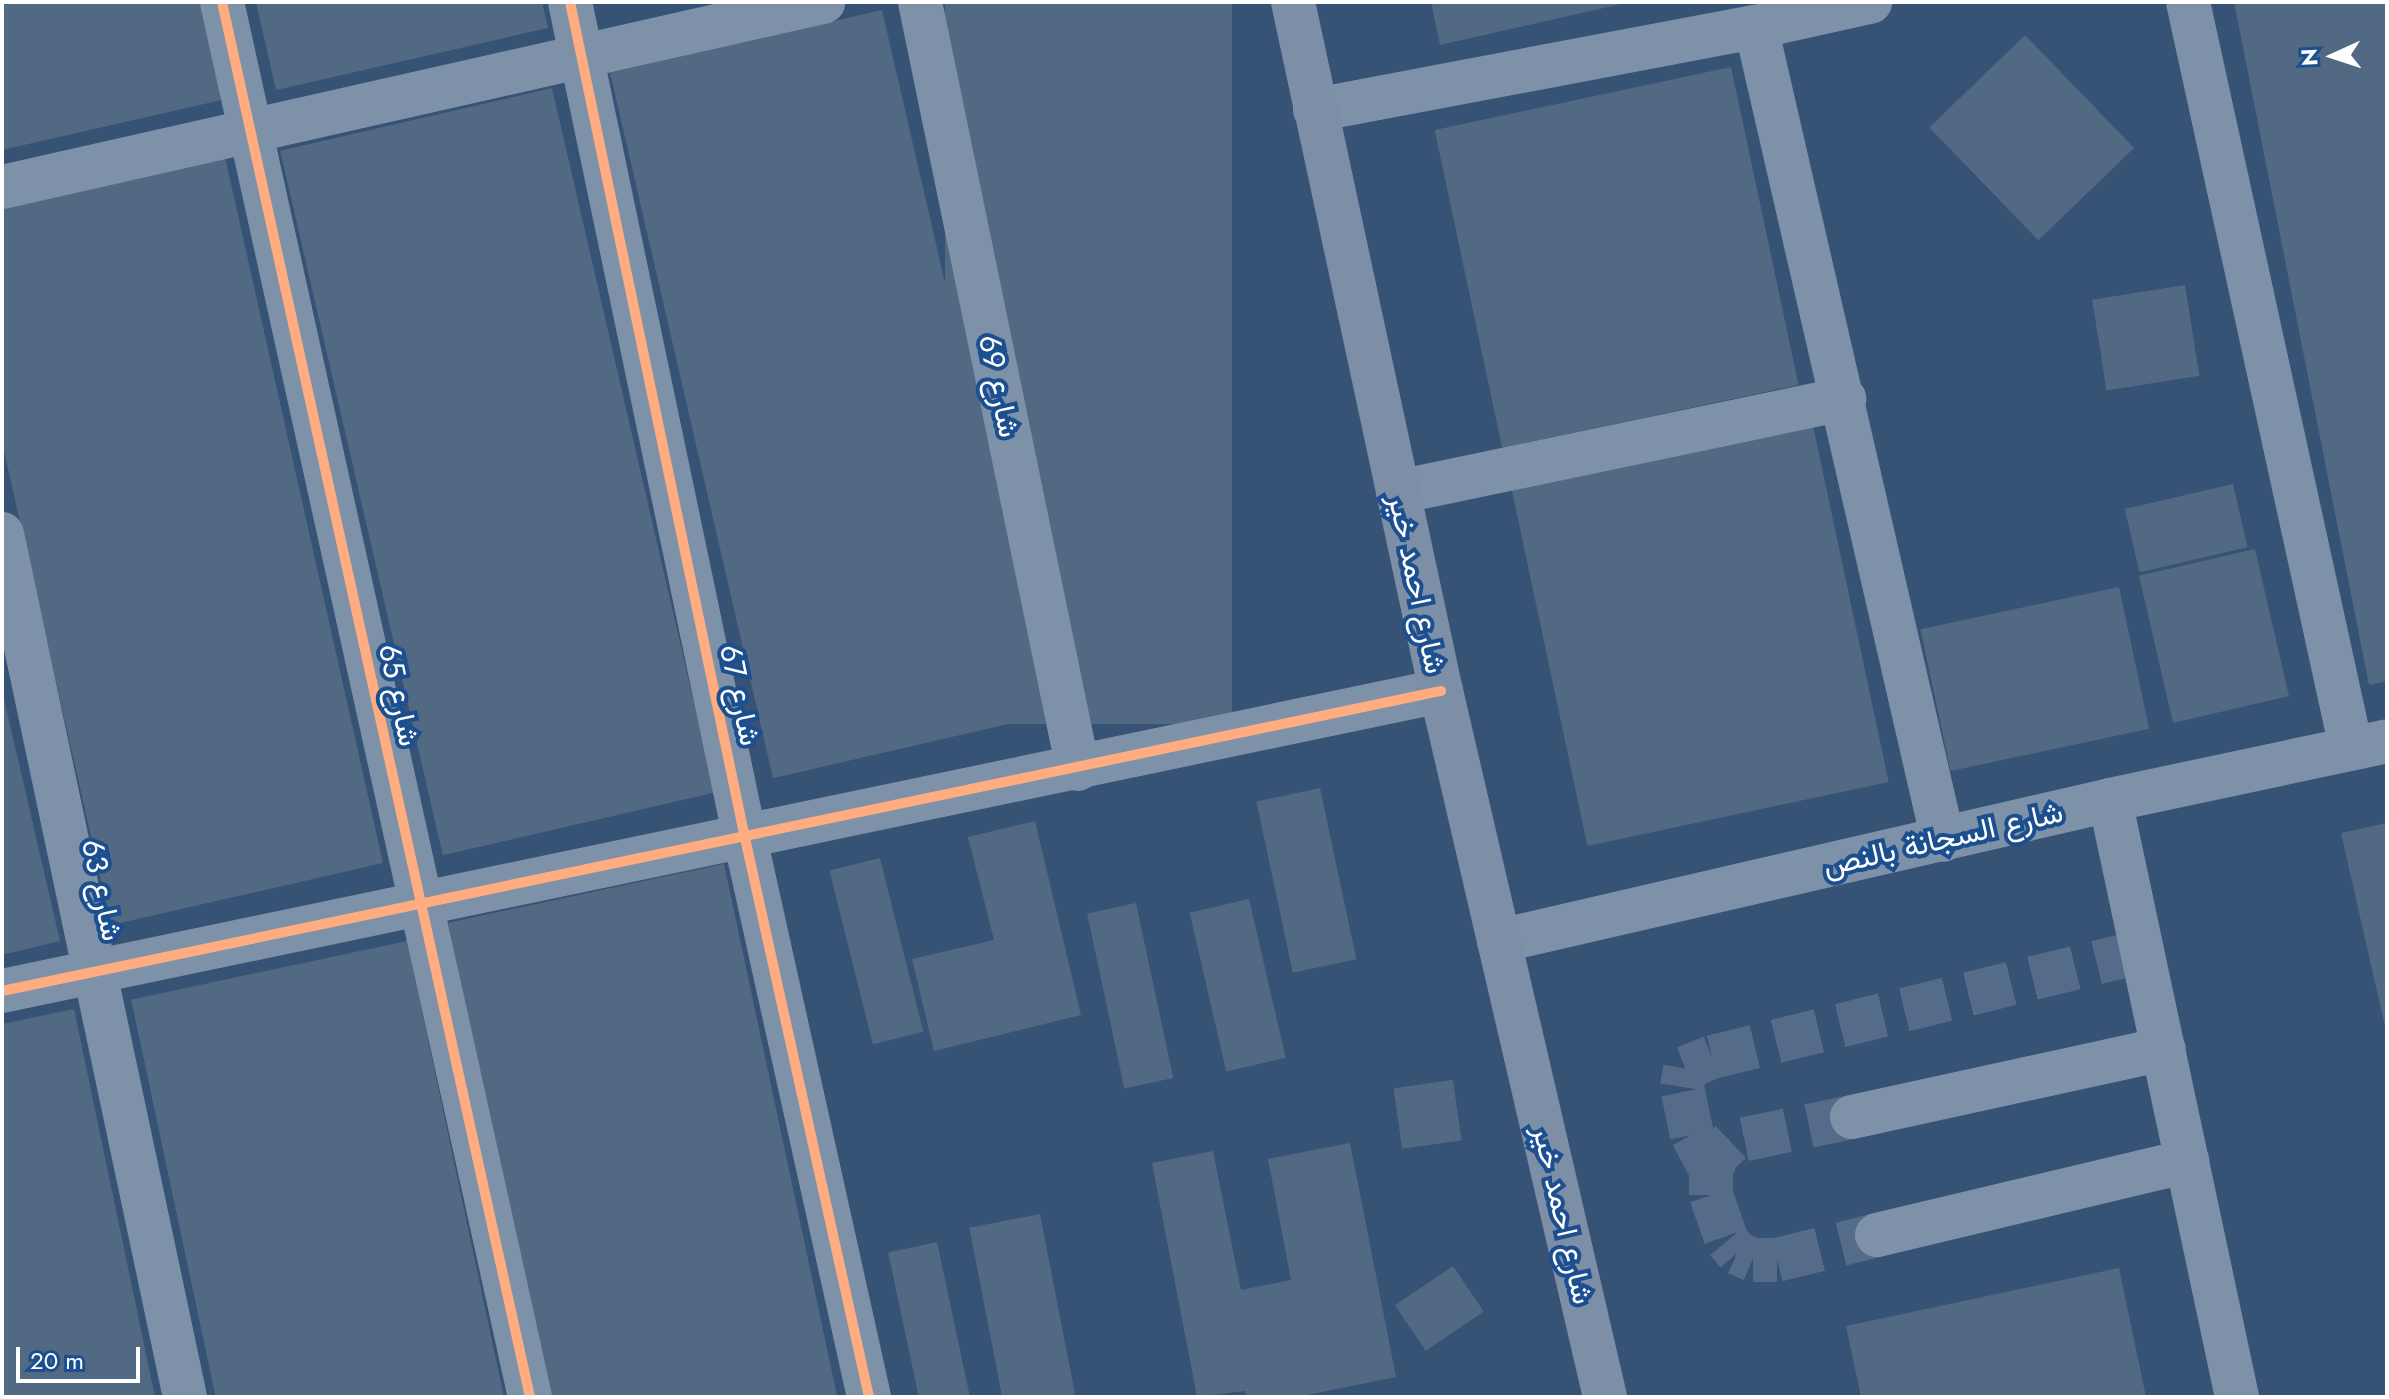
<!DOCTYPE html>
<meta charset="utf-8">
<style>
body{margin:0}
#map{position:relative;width:2389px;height:1399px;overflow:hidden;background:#365274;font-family:Jost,Vazirmatn,sans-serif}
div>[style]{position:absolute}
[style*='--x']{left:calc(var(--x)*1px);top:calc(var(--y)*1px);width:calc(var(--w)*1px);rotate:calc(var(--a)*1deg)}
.building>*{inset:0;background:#526984;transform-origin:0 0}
.minor-tunnel>*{height:44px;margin-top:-22px;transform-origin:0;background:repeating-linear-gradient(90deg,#546c89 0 44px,transparent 0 66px)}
.minor>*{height:44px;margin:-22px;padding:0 22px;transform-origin:22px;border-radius:22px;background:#7d92a8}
.major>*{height:44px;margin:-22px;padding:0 22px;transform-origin:22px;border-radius:22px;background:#7d8ea7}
.cycleway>*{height:10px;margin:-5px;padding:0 5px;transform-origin:5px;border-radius:5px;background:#ffac80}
span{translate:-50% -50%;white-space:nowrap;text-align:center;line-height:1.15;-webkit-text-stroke:8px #1b4f8f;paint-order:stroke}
.street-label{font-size:30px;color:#fff}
.frame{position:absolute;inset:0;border:4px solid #fff;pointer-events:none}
.north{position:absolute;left:2293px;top:16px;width:80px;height:80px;-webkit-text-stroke:6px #1b4f8f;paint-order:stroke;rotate:267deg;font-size:22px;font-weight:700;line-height:32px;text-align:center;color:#fff}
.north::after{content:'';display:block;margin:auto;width:28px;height:36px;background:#fff;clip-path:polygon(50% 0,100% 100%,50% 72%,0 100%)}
.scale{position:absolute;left:16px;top:1347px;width:124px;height:36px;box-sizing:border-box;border:4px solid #fff;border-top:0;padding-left:10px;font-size:24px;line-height:28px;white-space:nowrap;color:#fff;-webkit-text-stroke:6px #1b4f8f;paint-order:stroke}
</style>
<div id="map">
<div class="building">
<i style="clip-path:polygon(2px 2px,203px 2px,226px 99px,2px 150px)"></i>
<i style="clip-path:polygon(256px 2px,542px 2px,548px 28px,276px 90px)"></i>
<i style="left:945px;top:2px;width:287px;height:722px"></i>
<i style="clip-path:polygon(1431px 2px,1626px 2px,1626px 3px,1440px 45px)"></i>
<i style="clip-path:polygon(2234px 2px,2387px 2px,2387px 681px,2369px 685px)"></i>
<i style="left:882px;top:10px;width:724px;height:279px;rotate:77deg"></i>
<i style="left:2025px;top:35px;width:157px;height:133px;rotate:46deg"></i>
<i style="left:1731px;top:67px;width:325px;height:303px;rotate:78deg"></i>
<i style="left:552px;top:88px;width:723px;height:279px;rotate:77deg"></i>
<i style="clip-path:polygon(225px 157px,383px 863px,111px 925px,2px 442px,2px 208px)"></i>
<i style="left:2185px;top:285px;width:92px;height:94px;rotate:81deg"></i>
<i style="left:1812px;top:421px;width:369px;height:308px;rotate:78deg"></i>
<i style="left:2233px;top:484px;width:65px;height:111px;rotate:77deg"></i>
<i style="left:2255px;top:549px;width:151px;height:119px;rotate:77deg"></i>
<i style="left:2119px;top:587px;width:145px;height:203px;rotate:78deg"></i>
<i style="clip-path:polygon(2px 690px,60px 941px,2px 955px)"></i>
<i style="left:1320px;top:788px;width:175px;height:65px;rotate:78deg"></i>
<i style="clip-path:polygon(1035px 821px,1081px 1015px,934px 1051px,912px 959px,994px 940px,968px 837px)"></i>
<i style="clip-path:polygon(2387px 823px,2387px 1031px,2386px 1031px,2341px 833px)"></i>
<i style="left:880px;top:858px;width:179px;height:52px;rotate:76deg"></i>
<i style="left:724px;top:864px;width:545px;height:282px;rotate:78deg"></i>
<i style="left:1249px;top:899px;width:163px;height:61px;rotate:77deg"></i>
<i style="left:1136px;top:903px;width:179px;height:50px;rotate:78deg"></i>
<i style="left:407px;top:941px;width:466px;height:282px;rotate:78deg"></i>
<i style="clip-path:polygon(74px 1009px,155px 1397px,2px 1397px,2px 1024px)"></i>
<i style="left:1453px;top:1080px;width:61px;height:60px;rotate:82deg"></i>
<i style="clip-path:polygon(1350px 1143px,1396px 1377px,1297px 1397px,1246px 1397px,1245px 1391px,1197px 1397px,1152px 1163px,1213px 1151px,1241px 1290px,1291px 1280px,1268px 1159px)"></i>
<i style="left:1040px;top:1214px;width:187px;height:72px;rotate:79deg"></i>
<i style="left:937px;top:1242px;width:159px;height:50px;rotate:78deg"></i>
<i style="left:1453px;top:1266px;width:55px;height:70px;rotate:56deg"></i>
<i style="clip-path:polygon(2119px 1268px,2146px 1397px,1861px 1397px,1846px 1326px)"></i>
</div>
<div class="minor-tunnel">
<i style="--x:1852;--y:1117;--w:124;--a:168.3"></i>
<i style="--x:1731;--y:1142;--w:19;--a:137"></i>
<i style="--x:1717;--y:1155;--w:16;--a:112"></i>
<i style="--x:1711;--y:1170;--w:25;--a:90"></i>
<i style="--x:1711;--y:1195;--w:49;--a:70.8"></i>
<i style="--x:1727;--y:1241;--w:16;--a:50"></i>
<i style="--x:1737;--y:1253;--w:17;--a:24"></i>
<i style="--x:1753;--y:1260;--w:24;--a:0"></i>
<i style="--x:1777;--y:1260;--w:103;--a:-14"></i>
<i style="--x:1711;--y:1170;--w:40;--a:-118"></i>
<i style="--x:1692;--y:1135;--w:49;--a:-101.8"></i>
<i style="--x:1682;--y:1087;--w:19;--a:-81"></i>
<i style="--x:1685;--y:1068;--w:29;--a:-22"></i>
<i style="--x:1712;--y:1057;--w:443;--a:-13.8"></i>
</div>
<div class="minor">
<i style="--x:222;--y:2;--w:1429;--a:77.55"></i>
<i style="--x:570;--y:2;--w:854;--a:78.18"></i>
<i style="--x:745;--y:838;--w:573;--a:77.49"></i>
<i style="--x:920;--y:2;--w:783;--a:78.36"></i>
<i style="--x:2188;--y:2;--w:764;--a:77.67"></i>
<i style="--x:1756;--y:27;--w:834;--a:77.05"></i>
<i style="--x:1315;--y:110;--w:449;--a:-10.7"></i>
<i style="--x:1756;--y:27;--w:117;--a:-12.4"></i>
<i style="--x:2;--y:187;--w:842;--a:-12.7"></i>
<i style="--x:1398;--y:492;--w:456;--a:-11.8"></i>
<i style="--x:2;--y:534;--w:882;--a:78.03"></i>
<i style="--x:2110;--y:800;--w:610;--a:77.99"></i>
<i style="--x:1499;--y:941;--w:627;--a:-12.99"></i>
<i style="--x:2110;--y:800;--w:283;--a:-12"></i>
<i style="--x:2;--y:991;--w:1470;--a:-11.78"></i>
<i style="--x:1852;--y:1117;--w:319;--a:-12.3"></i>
<i style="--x:1877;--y:1235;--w:319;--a:-13.4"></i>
</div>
<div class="major">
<i style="--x:1293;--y:2;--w:705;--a:77.88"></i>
<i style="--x:1441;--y:691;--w:725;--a:76.92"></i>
</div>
<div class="cycleway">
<i style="--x:222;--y:2;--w:1429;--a:77.55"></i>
<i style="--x:570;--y:2;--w:854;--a:78.18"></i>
<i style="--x:745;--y:838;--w:573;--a:77.49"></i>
<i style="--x:2;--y:991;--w:1470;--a:-11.78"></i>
</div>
<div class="street-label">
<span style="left:999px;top:386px;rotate:78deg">شارع 69</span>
<span style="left:1417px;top:584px;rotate:78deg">شارع احمد خير</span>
<span style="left:399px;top:695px;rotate:78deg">شارع 65</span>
<span style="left:740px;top:695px;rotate:78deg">شارع 67</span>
<span style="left:1943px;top:839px;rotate:-13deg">شارع السجانة بالنص</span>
<span style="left:102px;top:890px;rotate:78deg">شارع 63</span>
<span style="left:1563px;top:1215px;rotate:77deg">شارع احمد خير</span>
</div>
<div class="frame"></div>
<div class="north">N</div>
<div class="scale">20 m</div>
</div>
